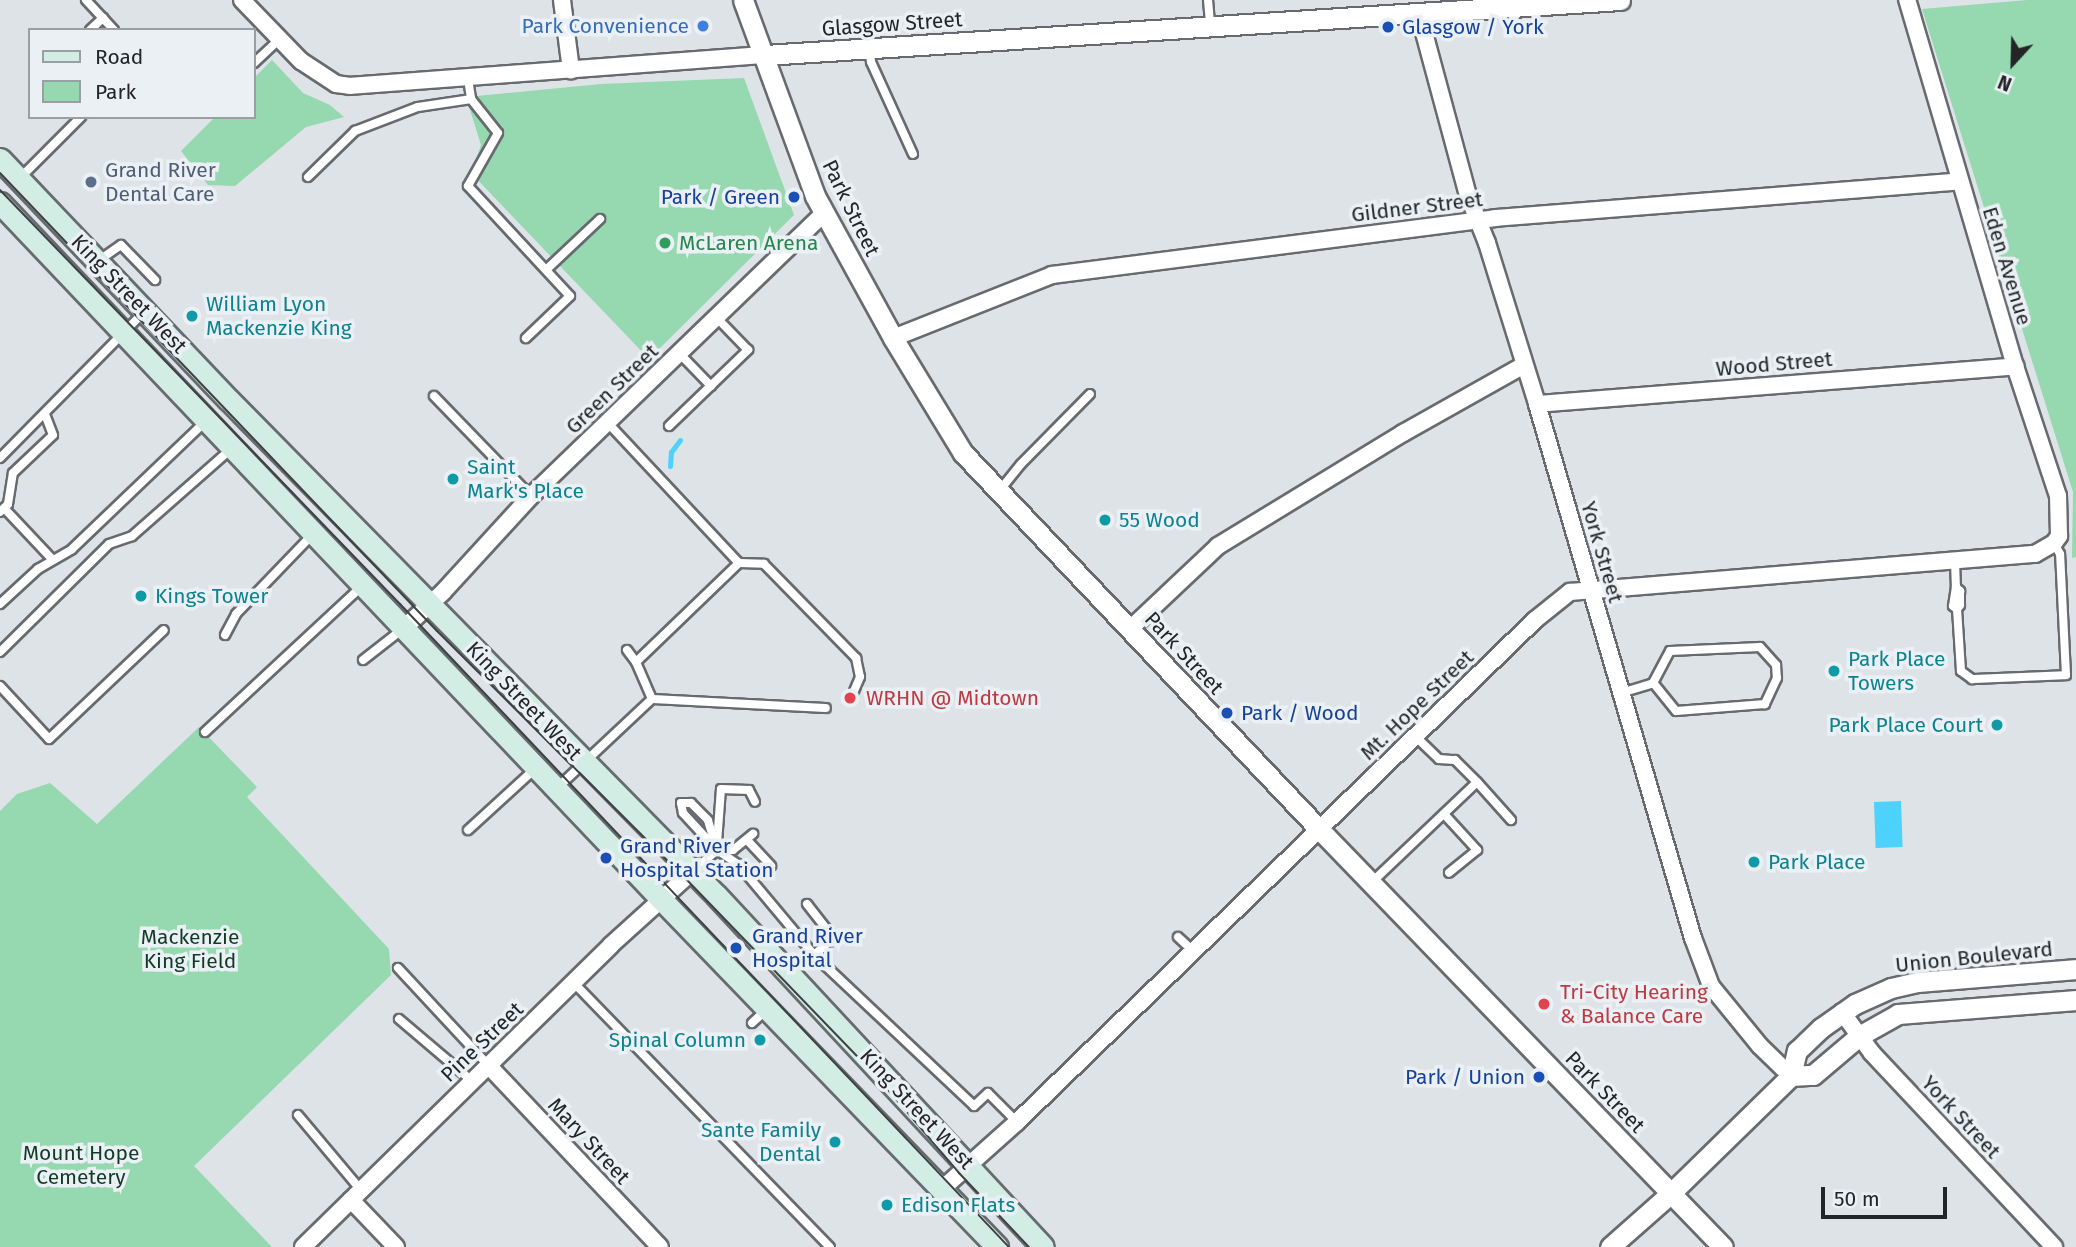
<!DOCTYPE html>
<style>
body{margin:0}
#map{position:relative;width:2076px;height:1247px;overflow:hidden;background:#dee3e8;font-family:"Fira Sans",sans-serif}
div>[style]{position:absolute}
[style*='--x']{left:calc(var(--x)*1px);top:calc(var(--y)*1px);width:calc(var(--w)*1px);rotate:calc(var(--a)*1deg)}
.green>*{inset:0;background:#96d8af}
.water>*{inset:0;background:#4dd2fd;transform-origin:0 0}
.stream>*{height:5px;margin:-2.5px;padding:0 2.5px;transform-origin:2.5px;border-radius:2.5px;background:#4dd2fd}
.roads{filter:drop-shadow(2px 0 #676b70) drop-shadow(-2px 0 #676b70) drop-shadow(0 2px #676b70) drop-shadow(0 -2px #676b70)}
.service>*{height:8px;margin:-4px;padding:0 4px;transform-origin:4px;border-radius:4px;background:#fff}
.minor>*{height:16px;margin:-8px;padding:0 8px;transform-origin:8px;border-radius:8px;background:#fff}
.tertiary>*{height:19px;margin:-9.5px;padding:0 9.5px;transform-origin:9.5px;border-radius:9.5px;background:#fff}
.secondary>*{height:21px;margin:-10.5px;padding:0 10.5px;transform-origin:10.5px;border-radius:10.5px;background:#d2ede4}
.tram>*{height:2px;margin:-1px;padding:0 1px;transform-origin:1px;border-radius:1px;background:#3f4143}
.dots>*{width:19px;height:19px;translate:-50% -50%;box-sizing:border-box;border:4px solid #ebf0f5;border-radius:50%}
span{translate:-50% -50%;white-space:nowrap;text-align:center;line-height:1.15;-webkit-text-stroke:7px #ebf0f5;paint-order:stroke}
.street-label{font-size:21px;color:#232526}
.shop-label{font-size:21px;color:#366cbe}
.right{translate:-100% -50%;text-align:right}
.transit-label{font-size:21px;color:#164399}
.left{translate:0 -50%;text-align:left}
.service-label{font-size:21px;color:#4e5e75}
.leisure-label{font-size:21px;color:#27864d}
.culture-label{font-size:21px;color:#0d838f}
.health-label{font-size:21px;color:#be3a42}
.park-label{font-size:21px;color:#103b25}
.legend{position:absolute;left:28px;top:28px;width:228px;height:91px;box-sizing:border-box;background:#ebf0f5;border:2px solid #9b9fa2;margin:0;padding:9px 12px;list-style:none;font-size:21px;color:#232526}
.legend li{display:flex;align-items:center;gap:14px;height:35px}
.legend b{width:35px;border:2px solid #9b9fa2}
.north{position:absolute;left:1978px;top:28px;width:70px;height:70px;-webkit-text-stroke:5px #ebf0f5;paint-order:stroke;rotate:202deg;font-size:19px;font-weight:700;line-height:28px;text-align:center;color:#232526}
.north::after{content:'';display:block;margin:auto;width:24px;height:32px;background:#232526;clip-path:polygon(50% 0,100% 100%,50% 72%,0 100%)}
.scale{position:absolute;left:1821px;top:1187px;width:126px;height:32px;box-sizing:border-box;border:4px solid #232526;border-top:0;padding-left:9px;font-size:21px;line-height:24px;white-space:nowrap;color:#232526;-webkit-text-stroke:5px #ebf0f5;paint-order:stroke}
</style>
<div id="map">
<div class="green">
<i style="clip-path:polygon(2027px 0,2076px 0,2076px 557px,2072px 558px,2073px 492px,1922px 9px)"></i>
<i style="clip-path:polygon(272px 60px,303px 93px,330px 105px,344px 117px,306px 127px,235px 186px,208px 185px,181px 151px,215px 117px,254px 117px,254px 78px)"></i>
<i style="clip-path:polygon(744px 78px,794px 215px,649px 359px,471px 173px,481px 145px,466px 97px,601px 84px)"></i>
<i style="clip-path:polygon(199px 727px,257px 787px,247px 797px,389px 949px,391px 975px,194px 1166px,272px 1247px,0 1247px,0 811px,17px 794px,50px 783px,97px 824px)"></i>
</div>
<div class="water">
<i style="left:1901px;top:801px;width:46px;height:27px;rotate:88deg"></i>
</div>
<div class="stream">
<i style="--x:670;--y:466;--w:14;--a:-86"></i>
<i style="--x:671;--y:452;--w:15;--a:-53"></i>
</div>
<div class="roads">
<div class="service">
<i style="--x:86;--y:0;--w:41;--a:47"></i>
<i style="--x:1208;--y:0;--w:25;--a:85"></i>
<i style="--x:90;--y:30;--w:18;--a:-43"></i>
<i style="--x:869;--y:49;--w:13;--a:81"></i>
<i style="--x:871;--y:62;--w:101;--a:65.5"></i>
<i style="--x:254;--y:63;--w:35;--a:-43"></i>
<i style="--x:468;--y:79;--w:20;--a:81"></i>
<i style="--x:471;--y:99;--w:43;--a:51.5"></i>
<i style="--x:498;--y:133;--w:61;--a:119.5"></i>
<i style="--x:468;--y:186;--w:150;--a:47.2"></i>
<i style="--x:570;--y:296;--w:61;--a:136.3"></i>
<i style="--x:308;--y:177;--w:66;--a:-44.4"></i>
<i style="--x:355;--y:131;--w:67;--a:-20.9"></i>
<i style="--x:418;--y:107;--w:54;--a:-8.6"></i>
<i style="--x:19;--y:179;--w:88;--a:-45"></i>
<i style="--x:98;--y:261;--w:28;--a:-35"></i>
<i style="--x:121;--y:245;--w:49;--a:45.8"></i>
<i style="--x:547;--y:269;--w:73;--a:-43.3"></i>
<i style="--x:679;--y:353;--w:46;--a:45.9"></i>
<i style="--x:434;--y:396;--w:139;--a:45.9"></i>
<i style="--x:607;--y:422;--w:193;--a:46.9"></i>
<i style="--x:739;--y:563;--w:25;--a:2"></i>
<i style="--x:764;--y:564;--w:132;--a:45.6"></i>
<i style="--x:856;--y:658;--w:19;--a:78"></i>
<i style="--x:860;--y:677;--w:15;--a:113"></i>
<i style="--x:669;--y:426;--w:110;--a:-43.9"></i>
<i style="--x:748;--y:350;--w:46;--a:-134.1"></i>
<i style="--x:0;--y:458;--w:204;--a:-45.4"></i>
<i style="--x:1000;--y:490;--w:33;--a:-51"></i>
<i style="--x:1021;--y:464;--w:98;--a:-45.4"></i>
<i style="--x:4;--y:508;--w:71;--a:46.7"></i>
<i style="--x:0;--y:512;--w:11;--a:-45"></i>
<i style="--x:8;--y:504;--w:31;--a:-81"></i>
<i style="--x:13;--y:473;--w:55;--a:-43.5"></i>
<i style="--x:53;--y:435;--w:22;--a:-111"></i>
<i style="--x:1955;--y:561;--w:26;--a:88"></i>
<i style="--x:1956;--y:587;--w:6;--a:45"></i>
<i style="--x:1960;--y:591;--w:14;--a:90"></i>
<i style="--x:1960;--y:605;--w:5;--a:127"></i>
<i style="--x:1956;--y:587;--w:19;--a:99"></i>
<i style="--x:1953;--y:606;--w:5;--a:37"></i>
<i style="--x:1957;--y:609;--w:62;--a:86.3"></i>
<i style="--x:1961;--y:671;--w:14;--a:36"></i>
<i style="--x:1972;--y:679;--w:94;--a:-2.4"></i>
<i style="--x:2066;--y:675;--w:121;--a:-92.8"></i>
<i style="--x:2060;--y:554;--w:13;--a:-119"></i>
<i style="--x:0;--y:604;--w:52;--a:-42.6"></i>
<i style="--x:38;--y:569;--w:39;--a:-30"></i>
<i style="--x:72;--y:549;--w:185;--a:-43.7"></i>
<i style="--x:225;--y:635;--w:24;--a:-62"></i>
<i style="--x:236;--y:614;--w:110;--a:-46.1"></i>
<i style="--x:627;--y:650;--w:15;--a:53"></i>
<i style="--x:0;--y:652;--w:153;--a:-44.7"></i>
<i style="--x:109;--y:544;--w:24;--a:-19"></i>
<i style="--x:132;--y:536;--w:133;--a:-41.3"></i>
<i style="--x:363;--y:660;--w:52;--a:-38"></i>
<i style="--x:0;--y:686;--w:72;--a:47.2"></i>
<i style="--x:49;--y:739;--w:158;--a:-43.5"></i>
<i style="--x:1621;--y:693;--w:34;--a:-17"></i>
<i style="--x:1653;--y:683;--w:36;--a:-62"></i>
<i style="--x:1670;--y:651;--w:90;--a:-2.5"></i>
<i style="--x:1760;--y:647;--w:24;--a:48"></i>
<i style="--x:1776;--y:665;--w:13;--a:86"></i>
<i style="--x:1777;--y:678;--w:29;--a:115"></i>
<i style="--x:1765;--y:704;--w:89;--a:175.5"></i>
<i style="--x:1676;--y:711;--w:36;--a:-129"></i>
<i style="--x:652;--y:699;--w:40;--a:-113.4"></i>
<i style="--x:636;--y:662;--w:143;--a:-43.9"></i>
<i style="--x:205;--y:732;--w:213;--a:-42.9"></i>
<i style="--x:1415;--y:736;--w:33;--a:44"></i>
<i style="--x:1439;--y:759;--w:16;--a:4"></i>
<i style="--x:1455;--y:760;--w:31;--a:45"></i>
<i style="--x:556;--y:789;--w:132;--a:-43.2"></i>
<i style="--x:652;--y:699;--w:174;--a:3"></i>
<i style="--x:1444;--y:814;--w:49;--a:47.5"></i>
<i style="--x:1477;--y:850;--w:36;--a:141"></i>
<i style="--x:468;--y:830;--w:92;--a:-42.4"></i>
<i style="--x:748;--y:841;--w:34;--a:47"></i>
<i style="--x:717;--y:843;--w:54;--a:-85.8"></i>
<i style="--x:721;--y:789;--w:28;--a:2"></i>
<i style="--x:749;--y:790;--w:13;--a:63"></i>
<i style="--x:717;--y:850;--w:31;--a:-107"></i>
<i style="--x:708;--y:820;--w:24;--a:-135"></i>
<i style="--x:691;--y:803;--w:10;--a:180"></i>
<i style="--x:681;--y:803;--w:10;--a:79"></i>
<i style="--x:683;--y:813;--w:50;--a:47.4"></i>
<i style="--x:717;--y:850;--w:25;--a:34"></i>
<i style="--x:738;--y:864;--w:119;--a:50.1"></i>
<i style="--x:814;--y:955;--w:220;--a:43.3"></i>
<i style="--x:974;--y:1106;--w:19;--a:-43"></i>
<i style="--x:988;--y:1093;--w:41;--a:45"></i>
<i style="--x:693;--y:871;--w:32;--a:-41"></i>
<i style="--x:717;--y:850;--w:16;--a:0"></i>
<i style="--x:733;--y:850;--w:26;--a:-39"></i>
<i style="--x:1371;--y:883;--w:146;--a:-43.6"></i>
<i style="--x:1477;--y:782;--w:51;--a:48.2"></i>
<i style="--x:807;--y:904;--w:37;--a:52"></i>
<i style="--x:830;--y:933;--w:9;--a:96"></i>
<i style="--x:829;--y:942;--w:20;--a:139"></i>
<i style="--x:1178;--y:937;--w:21;--a:43"></i>
<i style="--x:398;--y:968;--w:132;--a:47.1"></i>
<i style="--x:573;--y:982;--w:369;--a:45.9"></i>
<i style="--x:399;--y:1019;--w:96;--a:40.3"></i>
<i style="--x:752;--y:1023;--w:18;--a:-43"></i>
<i style="--x:298;--y:1115;--w:98;--a:50"></i>
</div>
<div class="minor">
<i style="--x:242;--y:0;--w:85;--a:46"></i>
<i style="--x:301;--y:61;--w:42;--a:33.3"></i>
<i style="--x:336;--y:84;--w:14;--a:8"></i>
<i style="--x:350;--y:86;--w:416;--a:-4.3"></i>
<i style="--x:562;--y:0;--w:71;--a:82.7"></i>
<i style="--x:1419;--y:14;--w:188;--a:74.9"></i>
<i style="--x:1468;--y:195;--w:52;--a:68.4"></i>
<i style="--x:1487;--y:243;--w:169;--a:72.7"></i>
<i style="--x:1537;--y:404;--w:556;--a:73.72"></i>
<i style="--x:1693;--y:938;--w:51;--a:69.4"></i>
<i style="--x:1711;--y:986;--w:77;--a:50.8"></i>
<i style="--x:1760;--y:1046;--w:43;--a:44.1"></i>
<i style="--x:893;--y:338;--w:171;--a:-21.6"></i>
<i style="--x:1052;--y:275;--w:447;--a:-7.3"></i>
<i style="--x:1495;--y:218;--w:466;--a:-4.5"></i>
<i style="--x:1537;--y:404;--w:480;--a:-4.5"></i>
<i style="--x:404;--y:628;--w:53;--a:-42.7"></i>
<i style="--x:443;--y:592;--w:130;--a:-47.5"></i>
<i style="--x:531;--y:496;--w:407;--a:-44"></i>
<i style="--x:1130;--y:629;--w:121;--a:-43.3"></i>
<i style="--x:1218;--y:546;--w:217;--a:-31.4"></i>
<i style="--x:1403;--y:433;--w:139;--a:-29.3"></i>
<i style="--x:1842;--y:1012;--w:51;--a:53.8"></i>
<i style="--x:1872;--y:1053;--w:266;--a:46.8"></i>
<i style="--x:488;--y:1065;--w:250;--a:46.6"></i>
<i style="--x:942;--y:1189;--w:101;--a:-41.8"></i>
<i style="--x:1017;--y:1122;--w:721;--a:-44.1"></i>
<i style="--x:1535;--y:620;--w:45;--a:-38.7"></i>
<i style="--x:1570;--y:592;--w:467;--a:-4.7"></i>
<i style="--x:2035;--y:554;--w:22;--a:-30"></i>
<i style="--x:2054;--y:543;--w:9;--a:-54"></i>
<i style="--x:2059;--y:536;--w:40;--a:-91.4"></i>
<i style="--x:2058;--y:496;--w:137;--a:-108.3"></i>
<i style="--x:2015;--y:366;--w:382;--a:-106.4"></i>
<i style="--x:351;--y:1200;--w:65;--a:46.2"></i>
<i style="--x:303;--y:1247;--w:431;--a:-44.4"></i>
<i style="--x:611;--y:945;--w:110;--a:-42.1"></i>
</div>
<div class="tertiary">
<i style="--x:743;--y:0;--w:209;--a:69.8"></i>
<i style="--x:815;--y:196;--w:162;--a:61.2"></i>
<i style="--x:893;--y:338;--w:135;--a:58.7"></i>
<i style="--x:963;--y:453;--w:518;--a:46.57"></i>
<i style="--x:1319;--y:829;--w:581;--a:45.98"></i>
<i style="--x:765;--y:55;--w:857;--a:-3.68"></i>
<i style="--x:1791;--y:1076;--w:22;--a:-3"></i>
<i style="--x:1813;--y:1075;--w:60;--a:-40.3"></i>
<i style="--x:1859;--y:1036;--w:45;--a:-29.4"></i>
<i style="--x:1898;--y:1014;--w:179;--a:-4.5"></i>
<i style="--x:1610;--y:1247;--w:81;--a:-41.5"></i>
<i style="--x:1671;--y:1193;--w:168;--a:-44.3"></i>
<i style="--x:1791;--y:1076;--w:26;--a:-77"></i>
<i style="--x:1797;--y:1051;--w:33;--a:-44"></i>
<i style="--x:1821;--y:1028;--w:42;--a:-35.2"></i>
<i style="--x:1855;--y:1004;--w:39;--a:-24"></i>
<i style="--x:1891;--y:988;--w:28;--a:-13"></i>
<i style="--x:1918;--y:982;--w:159;--a:-4.7"></i>
</div>
<div class="secondary">
<i style="--x:0;--y:159;--w:332;--a:46.5"></i>
<i style="--x:229;--y:400;--w:694;--a:45.47"></i>
<i style="--x:716;--y:895;--w:480;--a:47.1"></i>
<i style="--x:0;--y:203;--w:960;--a:46.48"></i>
<i style="--x:661;--y:899;--w:484;--a:46"></i>
</div>
</div>
<div class="tram">
<i style="--x:0;--y:173;--w:633;--a:46.34"></i>
<i style="--x:437;--y:631;--w:350;--a:44.9"></i>
<i style="--x:685;--y:878;--w:278;--a:46"></i>
<i style="--x:878;--y:1078;--w:125;--a:49.5"></i>
<i style="--x:959;--y:1173;--w:102;--a:46.6"></i>
<i style="--x:0;--y:190;--w:576;--a:45.99"></i>
<i style="--x:400;--y:604;--w:886;--a:46.56"></i>
</div>
<div class="dots">
<i style="left:703px;top:26px;background:#3f7fe0"></i>
<i style="left:1388px;top:27px;background:#1a4fb4"></i>
<i style="left:91px;top:182px;background:#5c6f8a"></i>
<i style="left:794px;top:197px;background:#1a4fb4"></i>
<i style="left:665px;top:243px;background:#2e9e5b"></i>
<i style="left:192px;top:316px;background:#0f9aa8"></i>
<i style="left:453px;top:479px;background:#0f9aa8"></i>
<i style="left:1105px;top:520px;background:#0f9aa8"></i>
<i style="left:141px;top:596px;background:#0f9aa8"></i>
<i style="left:1834px;top:671px;background:#0f9aa8"></i>
<i style="left:850px;top:698px;background:#e0444e"></i>
<i style="left:1227px;top:713px;background:#1a4fb4"></i>
<i style="left:1997px;top:725px;background:#0f9aa8"></i>
<i style="left:606px;top:858px;background:#1a4fb4"></i>
<i style="left:1754px;top:862px;background:#0f9aa8"></i>
<i style="left:736px;top:948px;background:#1a4fb4"></i>
<i style="left:1544px;top:1004px;background:#e0444e"></i>
<i style="left:760px;top:1040px;background:#0f9aa8"></i>
<i style="left:1539px;top:1077px;background:#1a4fb4"></i>
<i style="left:835px;top:1142px;background:#0f9aa8"></i>
<i style="left:887px;top:1205px;background:#0f9aa8"></i>
</div>
<div class="street-label">
<span style="left:892px;top:24px;rotate:-4deg">Glasgow Street</span>
<span style="left:1417px;top:207px;rotate:-7deg">Gildner Street</span>
<span style="left:851px;top:208px;rotate:64deg">Park Street</span>
<span style="left:2007px;top:266px;rotate:73deg">Eden Avenue</span>
<span style="left:129px;top:294px;rotate:46deg">King Street West</span>
<span style="left:1774px;top:364px;rotate:-5deg">Wood Street</span>
<span style="left:612px;top:389px;rotate:-44deg">Green Street</span>
<span style="left:1602px;top:552px;rotate:74deg">York Street</span>
<span style="left:1184px;top:653px;rotate:47deg">Park Street</span>
<span style="left:524px;top:701px;rotate:46deg">King Street West</span>
<span style="left:1417px;top:705px;rotate:-44deg">Mt. Hope Street</span>
<span style="left:1974px;top:957px;rotate:-6deg">Union Boulevard</span>
<span style="left:482px;top:1042px;rotate:-44deg">Pine Street</span>
<span style="left:1605px;top:1092px;rotate:46deg">Park Street</span>
<span style="left:917px;top:1109px;rotate:47deg">King Street West</span>
<span style="left:1961px;top:1117px;rotate:47deg">York Street</span>
<span style="left:589px;top:1141px;rotate:47deg">Mary Street</span>
</div>
<div class="shop-label">
<span class="right" style="left:689px;top:26px">Park Convenience</span>
</div>
<div class="transit-label">
<span class="left" style="left:1402px;top:27px">Glasgow / York</span>
<span class="right" style="left:780px;top:197px">Park / Green</span>
<span class="left" style="left:1241px;top:713px">Park / Wood</span>
<span class="left" style="left:620px;top:858px">Grand River<br>Hospital Station</span>
<span class="left" style="left:752px;top:948px">Grand River<br>Hospital</span>
<span class="right" style="left:1525px;top:1077px">Park / Union</span>
</div>
<div class="service-label">
<span class="left" style="left:105px;top:182px">Grand River<br>Dental Care</span>
</div>
<div class="leisure-label">
<span class="left" style="left:679px;top:243px">McLaren Arena</span>
</div>
<div class="culture-label">
<span class="left" style="left:206px;top:316px">William Lyon<br>Mackenzie King</span>
<span class="left" style="left:467px;top:479px">Saint<br>Mark's Place</span>
<span class="left" style="left:1119px;top:520px">55 Wood</span>
<span class="left" style="left:155px;top:596px">Kings Tower</span>
<span class="left" style="left:1848px;top:671px">Park Place<br>Towers</span>
<span class="right" style="left:1983px;top:725px">Park Place Court</span>
<span class="left" style="left:1768px;top:862px">Park Place</span>
<span class="right" style="left:746px;top:1040px">Spinal Column</span>
<span class="right" style="left:821px;top:1142px">Sante Family<br>Dental</span>
<span class="left" style="left:901px;top:1205px">Edison Flats</span>
</div>
<div class="health-label">
<span class="left" style="left:866px;top:698px">WRHN @ Midtown</span>
<span class="left" style="left:1560px;top:1004px">Tri-City Hearing<br>&amp; Balance Care</span>
</div>
<div class="park-label">
<span style="left:190px;top:949px">Mackenzie<br>King Field</span>
<span style="left:81px;top:1165px">Mount Hope<br>Cemetery</span>
</div>
<ul class="legend">
<li><b style="height:9px;background:#d2ede4"></b>Road</li>
<li><b style="height:19px;background:#96d8af"></b>Park</li>
</ul>
<div class="north">N</div>
<div class="scale">50 m</div>
</div>
